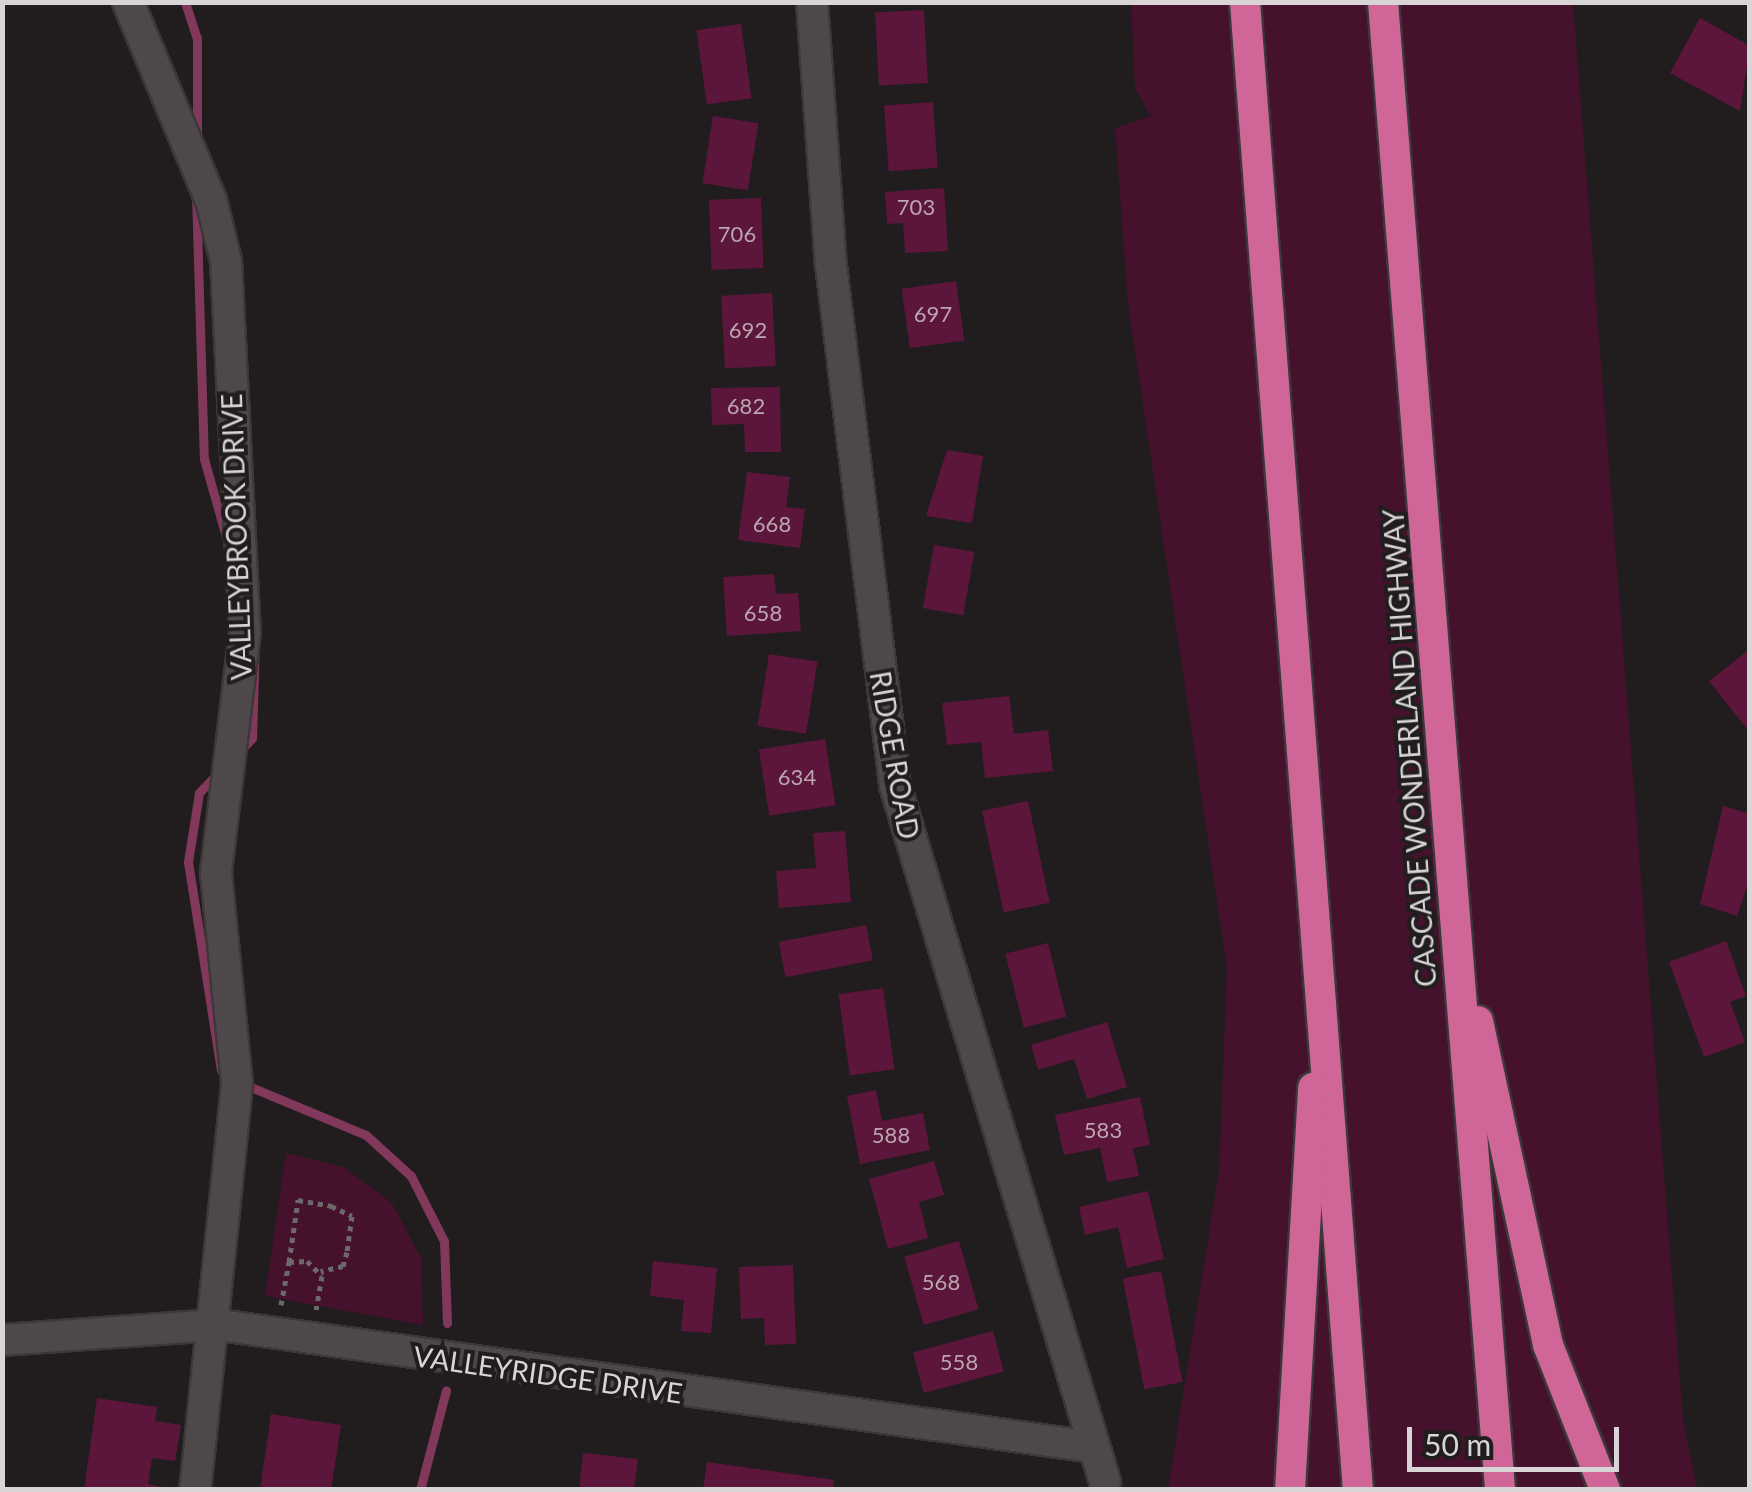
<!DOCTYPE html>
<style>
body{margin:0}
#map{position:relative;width:1752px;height:1492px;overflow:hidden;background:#211c1e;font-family:Lato,sans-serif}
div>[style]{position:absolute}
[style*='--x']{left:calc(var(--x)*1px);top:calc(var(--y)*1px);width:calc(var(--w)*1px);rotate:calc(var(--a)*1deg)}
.green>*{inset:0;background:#46112c}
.stream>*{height:9px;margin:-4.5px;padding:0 4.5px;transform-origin:4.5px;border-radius:4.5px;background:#82385b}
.building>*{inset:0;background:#5d163b;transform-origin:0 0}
.path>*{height:5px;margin-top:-2.5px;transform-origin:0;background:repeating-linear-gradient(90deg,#6d696b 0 5px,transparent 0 10px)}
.roads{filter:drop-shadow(2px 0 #3c383a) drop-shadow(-2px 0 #3c383a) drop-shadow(0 2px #3c383a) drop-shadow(0 -2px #3c383a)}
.street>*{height:30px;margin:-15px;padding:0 15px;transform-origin:15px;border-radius:15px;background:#4f484b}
.highway>*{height:30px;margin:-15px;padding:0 15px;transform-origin:15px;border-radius:15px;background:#d06697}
span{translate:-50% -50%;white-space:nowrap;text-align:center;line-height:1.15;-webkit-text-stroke:8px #211c1e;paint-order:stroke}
.number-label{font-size:22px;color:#baa5b0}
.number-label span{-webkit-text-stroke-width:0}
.street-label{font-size:28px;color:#d9d5d7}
.frame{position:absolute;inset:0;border:5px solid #d9d5d7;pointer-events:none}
.scale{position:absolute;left:1407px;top:1427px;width:212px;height:45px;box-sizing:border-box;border:5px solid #d9d5d7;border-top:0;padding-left:12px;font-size:30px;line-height:35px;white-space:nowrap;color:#d9d5d7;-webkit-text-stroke:8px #211c1e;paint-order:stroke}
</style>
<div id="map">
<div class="green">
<i style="clip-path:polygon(1131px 3px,1573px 3px,1683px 1420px,1697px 1489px,1168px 1489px,1219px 1171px,1227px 968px,1128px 304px,1115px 128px,1151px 116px,1135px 89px)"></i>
<i style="clip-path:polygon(286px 1153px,343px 1167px,392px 1203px,421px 1258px,423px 1325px,265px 1296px)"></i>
</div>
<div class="stream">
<i style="--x:185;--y:2;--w:38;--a:72"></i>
<i style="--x:197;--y:38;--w:100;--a:90"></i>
<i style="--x:196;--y:193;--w:266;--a:88.3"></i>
<i style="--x:204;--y:459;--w:88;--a:74.2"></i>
<i style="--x:241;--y:750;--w:16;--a:-47"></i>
<i style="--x:252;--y:738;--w:97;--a:-88.2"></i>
<i style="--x:219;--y:772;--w:29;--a:134"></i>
<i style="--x:199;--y:793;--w:70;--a:99.1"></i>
<i style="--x:188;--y:862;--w:211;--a:81"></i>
<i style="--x:241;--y:1083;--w:135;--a:22.6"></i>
<i style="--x:366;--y:1135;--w:61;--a:42.3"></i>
<i style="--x:411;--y:1176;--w:73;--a:63.1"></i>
<i style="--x:444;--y:1241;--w:82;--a:87.9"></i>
<i style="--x:420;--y:1490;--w:103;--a:-75.4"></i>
</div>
<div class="building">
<i style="left:924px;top:10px;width:73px;height:49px;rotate:87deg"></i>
<i style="clip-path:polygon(1700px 18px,1750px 46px,1740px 111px,1670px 73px)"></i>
<i style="left:741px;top:24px;width:75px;height:45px;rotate:82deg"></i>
<i style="left:933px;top:102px;width:66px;height:49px;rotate:86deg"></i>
<i style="left:713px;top:116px;width:46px;height:68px;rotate:9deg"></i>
<i style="clip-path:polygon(944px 188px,948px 251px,905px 253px,903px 223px,887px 224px,885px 192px)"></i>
<i style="left:761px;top:198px;width:70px;height:52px;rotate:88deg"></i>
<i style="left:956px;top:281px;width:60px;height:55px;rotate:82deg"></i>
<i style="left:772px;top:293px;width:73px;height:51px;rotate:87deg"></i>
<i style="clip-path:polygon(780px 387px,781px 452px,745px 452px,744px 424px,712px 425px,711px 388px)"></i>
<i style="clip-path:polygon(947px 450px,983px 456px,972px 523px,926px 516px)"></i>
<i style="clip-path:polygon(747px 472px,790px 477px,786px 507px,805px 509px,800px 548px,738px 540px)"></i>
<i style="left:934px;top:545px;width:41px;height:64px;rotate:10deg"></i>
<i style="clip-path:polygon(774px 574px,776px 594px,798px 593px,801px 631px,727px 636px,723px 577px)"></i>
<i style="clip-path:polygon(1750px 649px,1750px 733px,1709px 681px)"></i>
<i style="left:769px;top:654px;width:49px;height:73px;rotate:9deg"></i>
<i style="clip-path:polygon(1009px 696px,1014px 734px,1048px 730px,1053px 771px,985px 778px,981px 742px,947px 745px,942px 703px)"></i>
<i style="left:825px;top:739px;width:67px;height:67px;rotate:81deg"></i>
<i style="left:1028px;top:801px;width:104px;height:47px;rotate:78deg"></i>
<i style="clip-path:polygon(1723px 806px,1750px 814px,1750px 877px,1737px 916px,1700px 904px)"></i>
<i style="clip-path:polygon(845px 831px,851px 902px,779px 908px,776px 871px,816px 868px,813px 833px)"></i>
<i style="left:866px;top:925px;width:36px;height:89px;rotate:79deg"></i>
<i style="clip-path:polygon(1726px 941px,1746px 996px,1730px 1002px,1745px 1042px,1704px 1057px,1669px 962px)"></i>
<i style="left:1048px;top:943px;width:76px;height:44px;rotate:76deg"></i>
<i style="left:883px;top:988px;width:82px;height:45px;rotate:82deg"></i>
<i style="clip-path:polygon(1107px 1022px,1127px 1087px,1087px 1099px,1074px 1059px,1038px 1070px,1031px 1045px)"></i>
<i style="clip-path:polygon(876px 1090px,882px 1121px,923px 1113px,930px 1150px,860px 1164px,847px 1096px)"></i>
<i style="clip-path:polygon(1140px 1097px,1150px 1145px,1133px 1148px,1139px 1176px,1107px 1182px,1100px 1148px,1064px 1155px,1055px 1115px)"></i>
<i style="clip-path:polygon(934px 1161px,944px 1195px,919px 1202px,928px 1238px,888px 1249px,869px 1179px)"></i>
<i style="clip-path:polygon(1148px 1191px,1164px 1259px,1127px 1268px,1118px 1227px,1085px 1235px,1079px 1207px)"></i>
<i style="left:959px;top:1241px;width:71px;height:57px;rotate:74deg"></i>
<i style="clip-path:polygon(653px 1261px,717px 1268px,711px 1333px,681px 1331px,684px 1300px,650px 1296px)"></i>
<i style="clip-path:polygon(793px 1265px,796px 1344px,765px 1345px,764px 1318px,741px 1319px,739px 1267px)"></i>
<i style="left:1161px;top:1271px;width:113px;height:39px;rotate:79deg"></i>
<i style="left:993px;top:1331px;width:42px;height:83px;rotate:75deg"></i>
<i style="clip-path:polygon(97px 1398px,157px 1407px,155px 1421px,181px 1425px,175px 1461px,152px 1458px,148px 1484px,175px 1490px,84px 1490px)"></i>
<i style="clip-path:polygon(271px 1414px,341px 1425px,331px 1490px,260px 1490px)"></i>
<i style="clip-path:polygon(583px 1453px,638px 1459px,634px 1490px,579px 1490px)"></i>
<i style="clip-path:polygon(707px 1462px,834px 1480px,833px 1490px,703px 1490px)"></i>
</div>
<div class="path">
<i style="--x:289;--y:1262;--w:63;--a:-81.7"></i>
<i style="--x:298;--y:1200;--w:34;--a:10"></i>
<i style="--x:331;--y:1206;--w:23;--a:25"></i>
<i style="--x:352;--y:1216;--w:36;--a:98"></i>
<i style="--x:347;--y:1252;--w:15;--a:106"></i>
<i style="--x:343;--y:1266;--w:23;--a:167"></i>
<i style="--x:281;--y:1305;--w:44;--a:-79.5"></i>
<i style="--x:289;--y:1262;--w:18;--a:-3"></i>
<i style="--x:307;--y:1261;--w:21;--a:45"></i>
<i style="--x:322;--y:1276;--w:34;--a:100"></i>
</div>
<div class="roads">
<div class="street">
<i style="--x:128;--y:2;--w:215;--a:67.3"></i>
<i style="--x:211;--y:200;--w:63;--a:76.2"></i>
<i style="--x:226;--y:261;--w:371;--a:87.1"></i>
<i style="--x:245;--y:632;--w:243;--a:96.9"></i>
<i style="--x:216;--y:873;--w:213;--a:84.3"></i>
<i style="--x:237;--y:1085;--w:407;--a:95.9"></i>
<i style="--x:812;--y:2;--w:264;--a:85.9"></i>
<i style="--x:831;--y:265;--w:524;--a:82.98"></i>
<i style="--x:895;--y:785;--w:728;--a:73.23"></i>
<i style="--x:2;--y:1340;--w:218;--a:-4"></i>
<i style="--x:219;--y:1325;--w:882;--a:7.95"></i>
</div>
<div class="highway">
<i style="--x:1245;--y:2;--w:1492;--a:85.66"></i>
<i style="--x:1383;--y:2;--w:1493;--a:85.5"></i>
<i style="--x:1478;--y:1021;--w:331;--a:77.8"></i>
<i style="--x:1548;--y:1345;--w:156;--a:68.5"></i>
<i style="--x:1290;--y:1490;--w:403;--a:-86.7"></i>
</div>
</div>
<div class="number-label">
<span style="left:916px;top:207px">703</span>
<span style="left:737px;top:234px">706</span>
<span style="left:933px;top:314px">697</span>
<span style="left:748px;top:330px">692</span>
<span style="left:746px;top:406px">682</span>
<span style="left:772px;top:524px">668</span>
<span style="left:763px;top:613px">658</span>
<span style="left:797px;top:777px">634</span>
<span style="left:1103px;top:1130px">583</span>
<span style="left:891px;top:1135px">588</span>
<span style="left:941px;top:1282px">568</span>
<span style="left:959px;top:1362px">558</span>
</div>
<div class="street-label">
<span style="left:236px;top:537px;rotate:-92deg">VALLEYBROOK DRIVE</span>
<span style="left:1409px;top:748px;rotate:-94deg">CASCADE WONDERLAND HIGHWAY</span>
<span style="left:895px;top:755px;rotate:80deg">RIDGE ROAD</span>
<span style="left:548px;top:1374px;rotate:8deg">VALLEYRIDGE DRIVE</span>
</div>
<div class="frame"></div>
<div class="scale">50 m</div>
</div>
